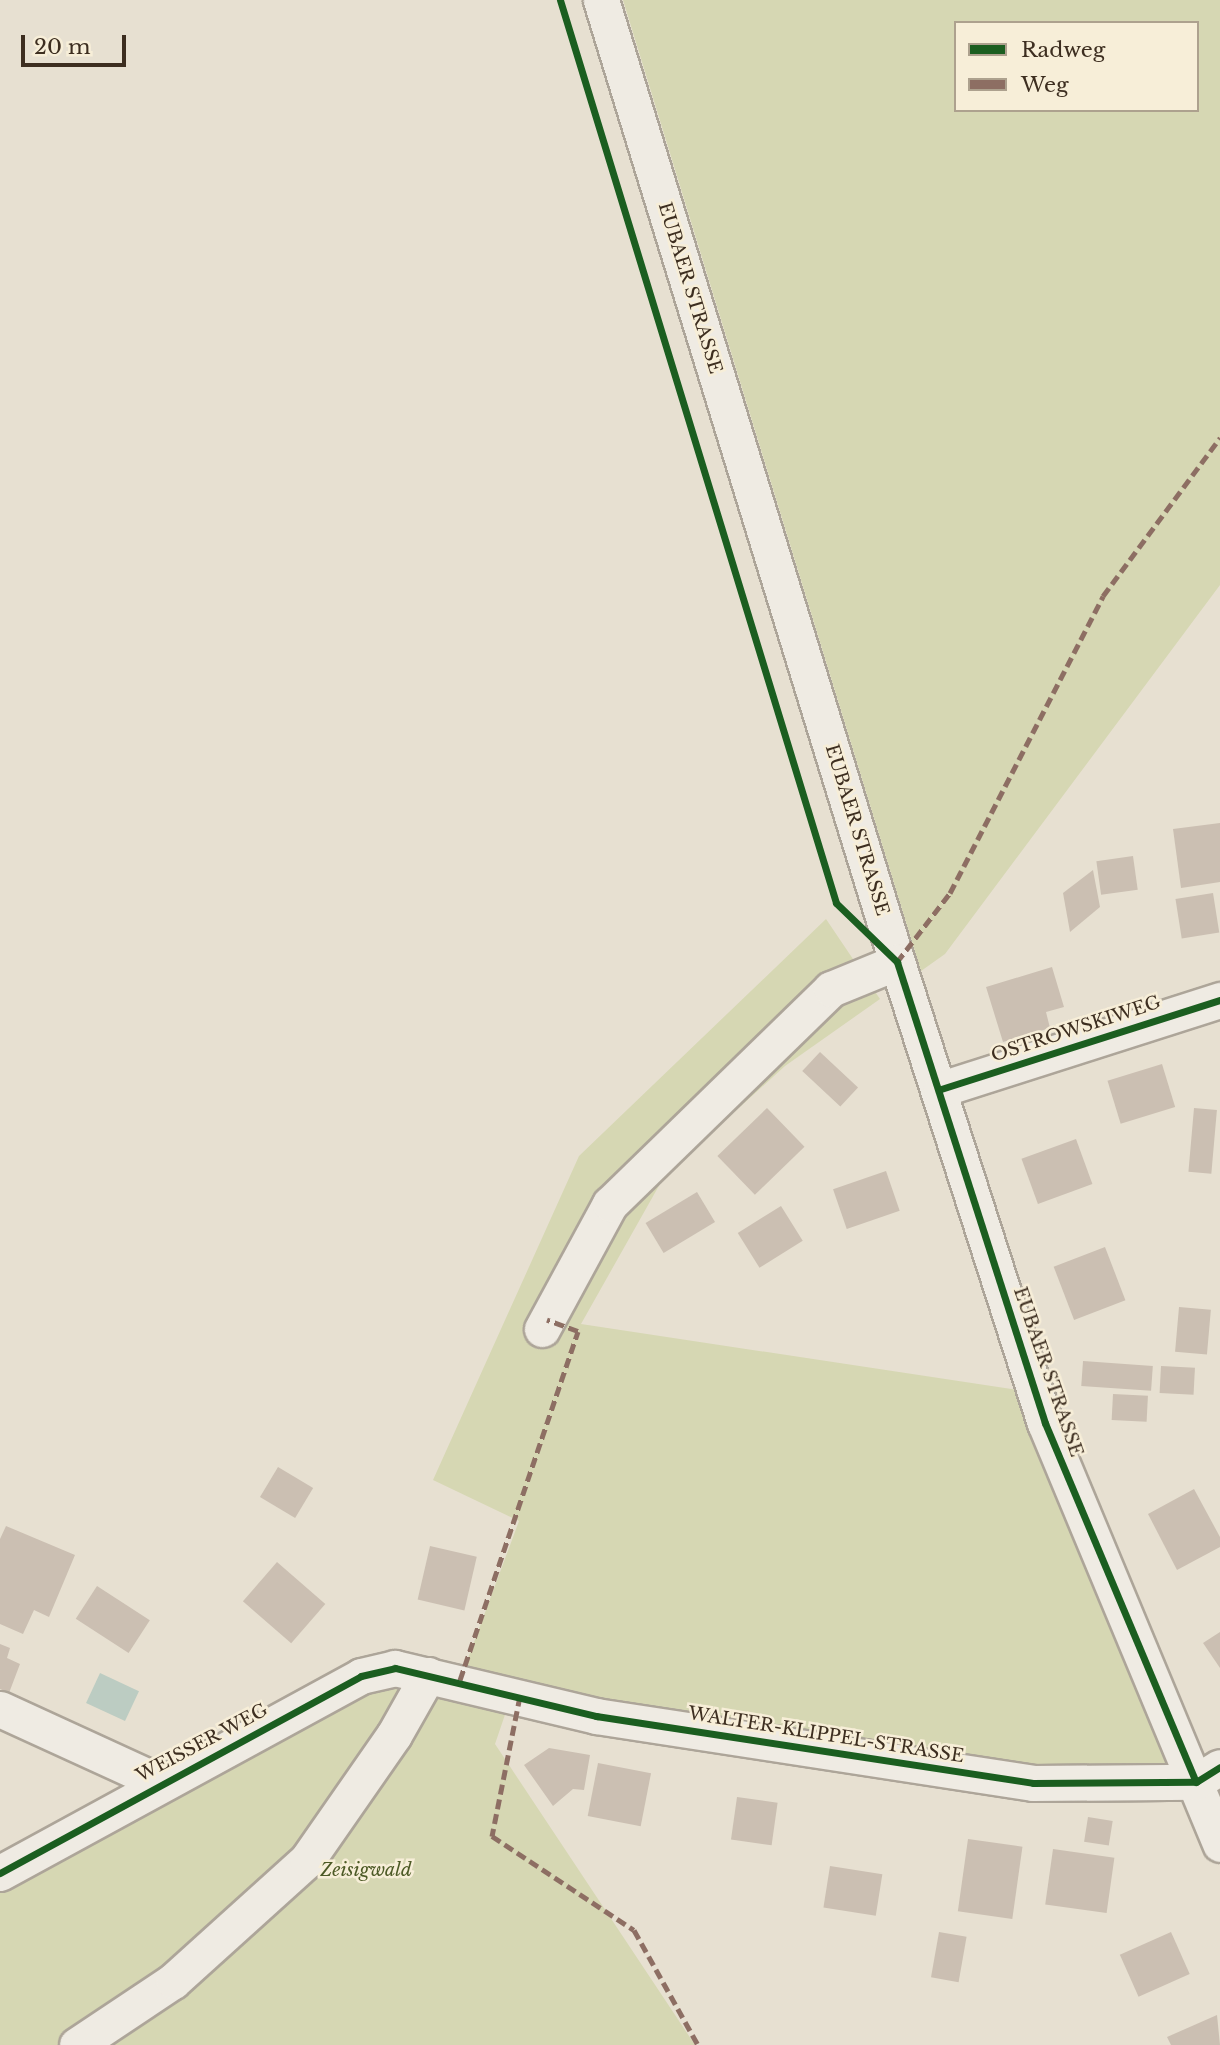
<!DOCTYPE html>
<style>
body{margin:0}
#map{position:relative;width:1220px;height:2045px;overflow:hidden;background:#e7e0d1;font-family:"Libre Baskerville",serif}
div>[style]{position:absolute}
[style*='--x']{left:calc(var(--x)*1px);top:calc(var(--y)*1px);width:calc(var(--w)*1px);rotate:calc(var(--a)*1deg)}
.green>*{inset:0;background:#d6d7b3}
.water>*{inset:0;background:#bcccc2;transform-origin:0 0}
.building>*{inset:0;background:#cbbfb2;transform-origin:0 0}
.roads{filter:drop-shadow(2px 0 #ada599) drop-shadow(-2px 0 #ada599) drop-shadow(0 2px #ada599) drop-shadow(0 -2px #ada599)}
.minor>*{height:35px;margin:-17.5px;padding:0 17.5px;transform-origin:17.5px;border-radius:17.5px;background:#efebe3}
.quiet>*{height:5px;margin-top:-2.5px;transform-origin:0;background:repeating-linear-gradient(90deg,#8d6e63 0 10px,transparent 0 15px)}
.cycleway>*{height:7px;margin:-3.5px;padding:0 3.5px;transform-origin:3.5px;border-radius:3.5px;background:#1b5e20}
span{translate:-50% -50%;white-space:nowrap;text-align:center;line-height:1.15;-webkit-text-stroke:5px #f7eed8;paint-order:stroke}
.street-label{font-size:18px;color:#3d2e20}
.park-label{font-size:18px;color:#4d5a26;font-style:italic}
.legend{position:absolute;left:954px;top:21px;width:245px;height:91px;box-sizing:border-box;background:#f7eed8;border:2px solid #ada18e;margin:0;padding:9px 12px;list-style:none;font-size:21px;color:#3d2e20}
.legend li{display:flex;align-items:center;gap:14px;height:35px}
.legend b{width:35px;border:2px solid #ada18e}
.scale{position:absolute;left:21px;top:35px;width:105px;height:32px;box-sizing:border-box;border:4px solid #3d2e20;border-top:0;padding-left:9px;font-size:21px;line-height:24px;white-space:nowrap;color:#3d2e20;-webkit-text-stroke:5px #f7eed8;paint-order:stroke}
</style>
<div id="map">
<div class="green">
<i style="clip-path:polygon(evenodd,623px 0,1220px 0,1220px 585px,945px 954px,921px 971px,623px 0,956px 23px,1197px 23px,1197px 110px,956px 110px,956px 23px)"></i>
<i style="clip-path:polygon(826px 919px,880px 999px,785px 1066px,665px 1175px,581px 1324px,1018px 1390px,1196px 1782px,1116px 1778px,512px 1694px,495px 1744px,695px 2045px,0 2045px,0 1873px,361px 1676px,460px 1680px,519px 1521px,433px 1480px,579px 1156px)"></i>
</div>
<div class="water">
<i style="left:100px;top:1673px;width:43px;height:33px;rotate:25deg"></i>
</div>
<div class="building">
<i style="clip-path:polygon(1220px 823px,1220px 882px,1181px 888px,1173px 829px)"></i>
<i style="left:1133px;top:856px;width:34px;height:37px;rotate:82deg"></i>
<i style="clip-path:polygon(1093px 870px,1100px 907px,1070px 932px,1063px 893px)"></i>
<i style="left:1213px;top:893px;width:40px;height:38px;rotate:81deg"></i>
<i style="clip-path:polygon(1052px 967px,1064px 1007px,1046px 1012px,1050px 1028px,1003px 1042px,986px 987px)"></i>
<i style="left:820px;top:1052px;width:52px;height:26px;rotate:43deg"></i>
<i style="left:1162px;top:1064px;width:45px;height:57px;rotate:73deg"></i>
<i style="left:767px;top:1108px;width:54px;height:69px;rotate:46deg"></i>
<i style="left:1194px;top:1108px;width:23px;height:64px;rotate:5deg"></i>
<i style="left:1076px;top:1139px;width:48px;height:58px;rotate:70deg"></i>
<i style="left:886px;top:1171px;width:42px;height:56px;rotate:71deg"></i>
<i style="left:697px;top:1192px;width:35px;height:60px;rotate:59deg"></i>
<i style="left:781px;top:1206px;width:41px;height:51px;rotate:58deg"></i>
<i style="left:1105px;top:1247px;width:57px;height:55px;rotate:69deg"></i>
<i style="left:1179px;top:1307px;width:32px;height:45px;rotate:5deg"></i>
<i style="left:1083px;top:1361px;width:70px;height:25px;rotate:4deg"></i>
<i style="left:1161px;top:1366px;width:34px;height:27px;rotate:3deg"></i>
<i style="left:1113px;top:1394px;width:35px;height:26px;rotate:3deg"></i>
<i style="left:278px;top:1467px;width:41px;height:35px;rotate:31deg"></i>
<i style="clip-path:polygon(1194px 1489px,1220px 1537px,1220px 1547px,1177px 1570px,1148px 1514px)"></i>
<i style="clip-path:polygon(6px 1526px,75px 1555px,49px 1617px,34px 1610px,23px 1634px,0 1624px,0 1539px)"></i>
<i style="left:430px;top:1546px;width:48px;height:55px;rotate:13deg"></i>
<i style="left:277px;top:1562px;width:64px;height:52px;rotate:41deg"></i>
<i style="left:97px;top:1586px;width:63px;height:39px;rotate:33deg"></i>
<i style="clip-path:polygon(1220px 1632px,1220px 1668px,1203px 1643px)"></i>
<i style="clip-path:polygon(0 1644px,10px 1648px,7px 1658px,20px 1664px,9px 1693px,0 1689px)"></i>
<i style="clip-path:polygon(549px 1748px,590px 1755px,584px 1790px,573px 1789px,553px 1806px,524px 1765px)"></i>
<i style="left:598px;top:1763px;width:54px;height:54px;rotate:11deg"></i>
<i style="left:737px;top:1797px;width:41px;height:43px;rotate:8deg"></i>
<i style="left:1088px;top:1817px;width:25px;height:25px;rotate:9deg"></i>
<i style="left:968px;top:1839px;width:55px;height:73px;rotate:8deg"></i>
<i style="left:1053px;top:1849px;width:62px;height:56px;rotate:8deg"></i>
<i style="left:830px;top:1866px;width:53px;height:42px;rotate:9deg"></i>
<i style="left:939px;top:1932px;width:28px;height:46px;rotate:10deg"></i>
<i style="left:1171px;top:1932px;width:46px;height:56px;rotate:66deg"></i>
<i style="clip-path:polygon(1217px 2015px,1220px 2045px,1171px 2045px,1167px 2037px)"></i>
</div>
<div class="roads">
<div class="minor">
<i style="--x:601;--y:0;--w:1007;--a:72.9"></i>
<i style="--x:897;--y:962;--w:484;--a:72.2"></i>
<i style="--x:1045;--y:1423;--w:456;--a:67.4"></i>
<i style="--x:941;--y:1089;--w:293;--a:-17.7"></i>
<i style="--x:542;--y:1329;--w:142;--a:-61.5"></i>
<i style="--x:610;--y:1204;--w:308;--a:-44.2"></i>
<i style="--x:831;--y:989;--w:71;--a:-22.2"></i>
<i style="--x:0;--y:1709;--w:178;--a:24.6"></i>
<i style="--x:0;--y:1873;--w:411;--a:-28.6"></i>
<i style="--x:361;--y:1676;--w:35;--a:-13"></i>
<i style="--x:395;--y:1668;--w:207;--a:13.4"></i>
<i style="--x:596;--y:1716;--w:442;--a:8.7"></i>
<i style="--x:1033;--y:1783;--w:163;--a:-0.4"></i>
<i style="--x:1196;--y:1782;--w:28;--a:-32"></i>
<i style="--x:77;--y:2045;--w:115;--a:-33.7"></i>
<i style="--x:173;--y:1981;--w:181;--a:-42.1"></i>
<i style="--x:307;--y:1860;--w:152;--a:-55.2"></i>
<i style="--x:394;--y:1735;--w:69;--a:-60.5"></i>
</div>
</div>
<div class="quiet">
<i style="--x:895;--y:960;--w:3;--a:45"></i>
<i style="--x:897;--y:962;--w:87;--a:-52.5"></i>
<i style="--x:950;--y:893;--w:334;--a:-62.7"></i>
<i style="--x:1103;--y:596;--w:197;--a:-53.5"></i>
<i style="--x:460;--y:1680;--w:368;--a:-71.3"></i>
<i style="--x:578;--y:1331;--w:33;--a:-160"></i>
<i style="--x:520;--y:1696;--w:143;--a:101.3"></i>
<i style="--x:492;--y:1836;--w:170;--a:33.5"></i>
<i style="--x:634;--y:1930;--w:132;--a:60.9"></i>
</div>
<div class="cycleway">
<i style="--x:560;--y:0;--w:944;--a:73"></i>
<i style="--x:836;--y:903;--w:85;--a:44"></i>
<i style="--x:897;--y:962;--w:484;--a:72.2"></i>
<i style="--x:1045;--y:1423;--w:389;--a:67.2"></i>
<i style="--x:941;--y:1089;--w:293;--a:-17.7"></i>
<i style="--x:0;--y:1873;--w:411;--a:-28.6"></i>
<i style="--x:361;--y:1676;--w:35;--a:-13"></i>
<i style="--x:395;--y:1668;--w:207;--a:13.4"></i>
<i style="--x:596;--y:1716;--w:442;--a:8.7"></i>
<i style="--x:1033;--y:1783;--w:163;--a:-0.4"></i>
<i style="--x:1196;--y:1782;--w:28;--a:-32"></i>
</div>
<div class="street-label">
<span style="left:690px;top:288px;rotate:73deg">EUBAER STRASSE</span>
<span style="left:857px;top:830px;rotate:73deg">EUBAER STRASSE</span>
<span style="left:1076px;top:1029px;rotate:-18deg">OSTROWSKIWEG</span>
<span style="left:1048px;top:1372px;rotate:71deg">EUBAER STRASSE</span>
<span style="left:826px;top:1735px;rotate:9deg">WALTER-KLIPPEL-STRASSE</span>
<span style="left:202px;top:1743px;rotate:-28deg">WEISSER WEG</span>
</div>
<div class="park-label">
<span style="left:366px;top:1870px">Zeisigwald</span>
</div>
<ul class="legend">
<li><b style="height:9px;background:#1b5e20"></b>Radweg</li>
<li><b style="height:9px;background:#8d6e63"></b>Weg</li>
</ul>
<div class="scale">20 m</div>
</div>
